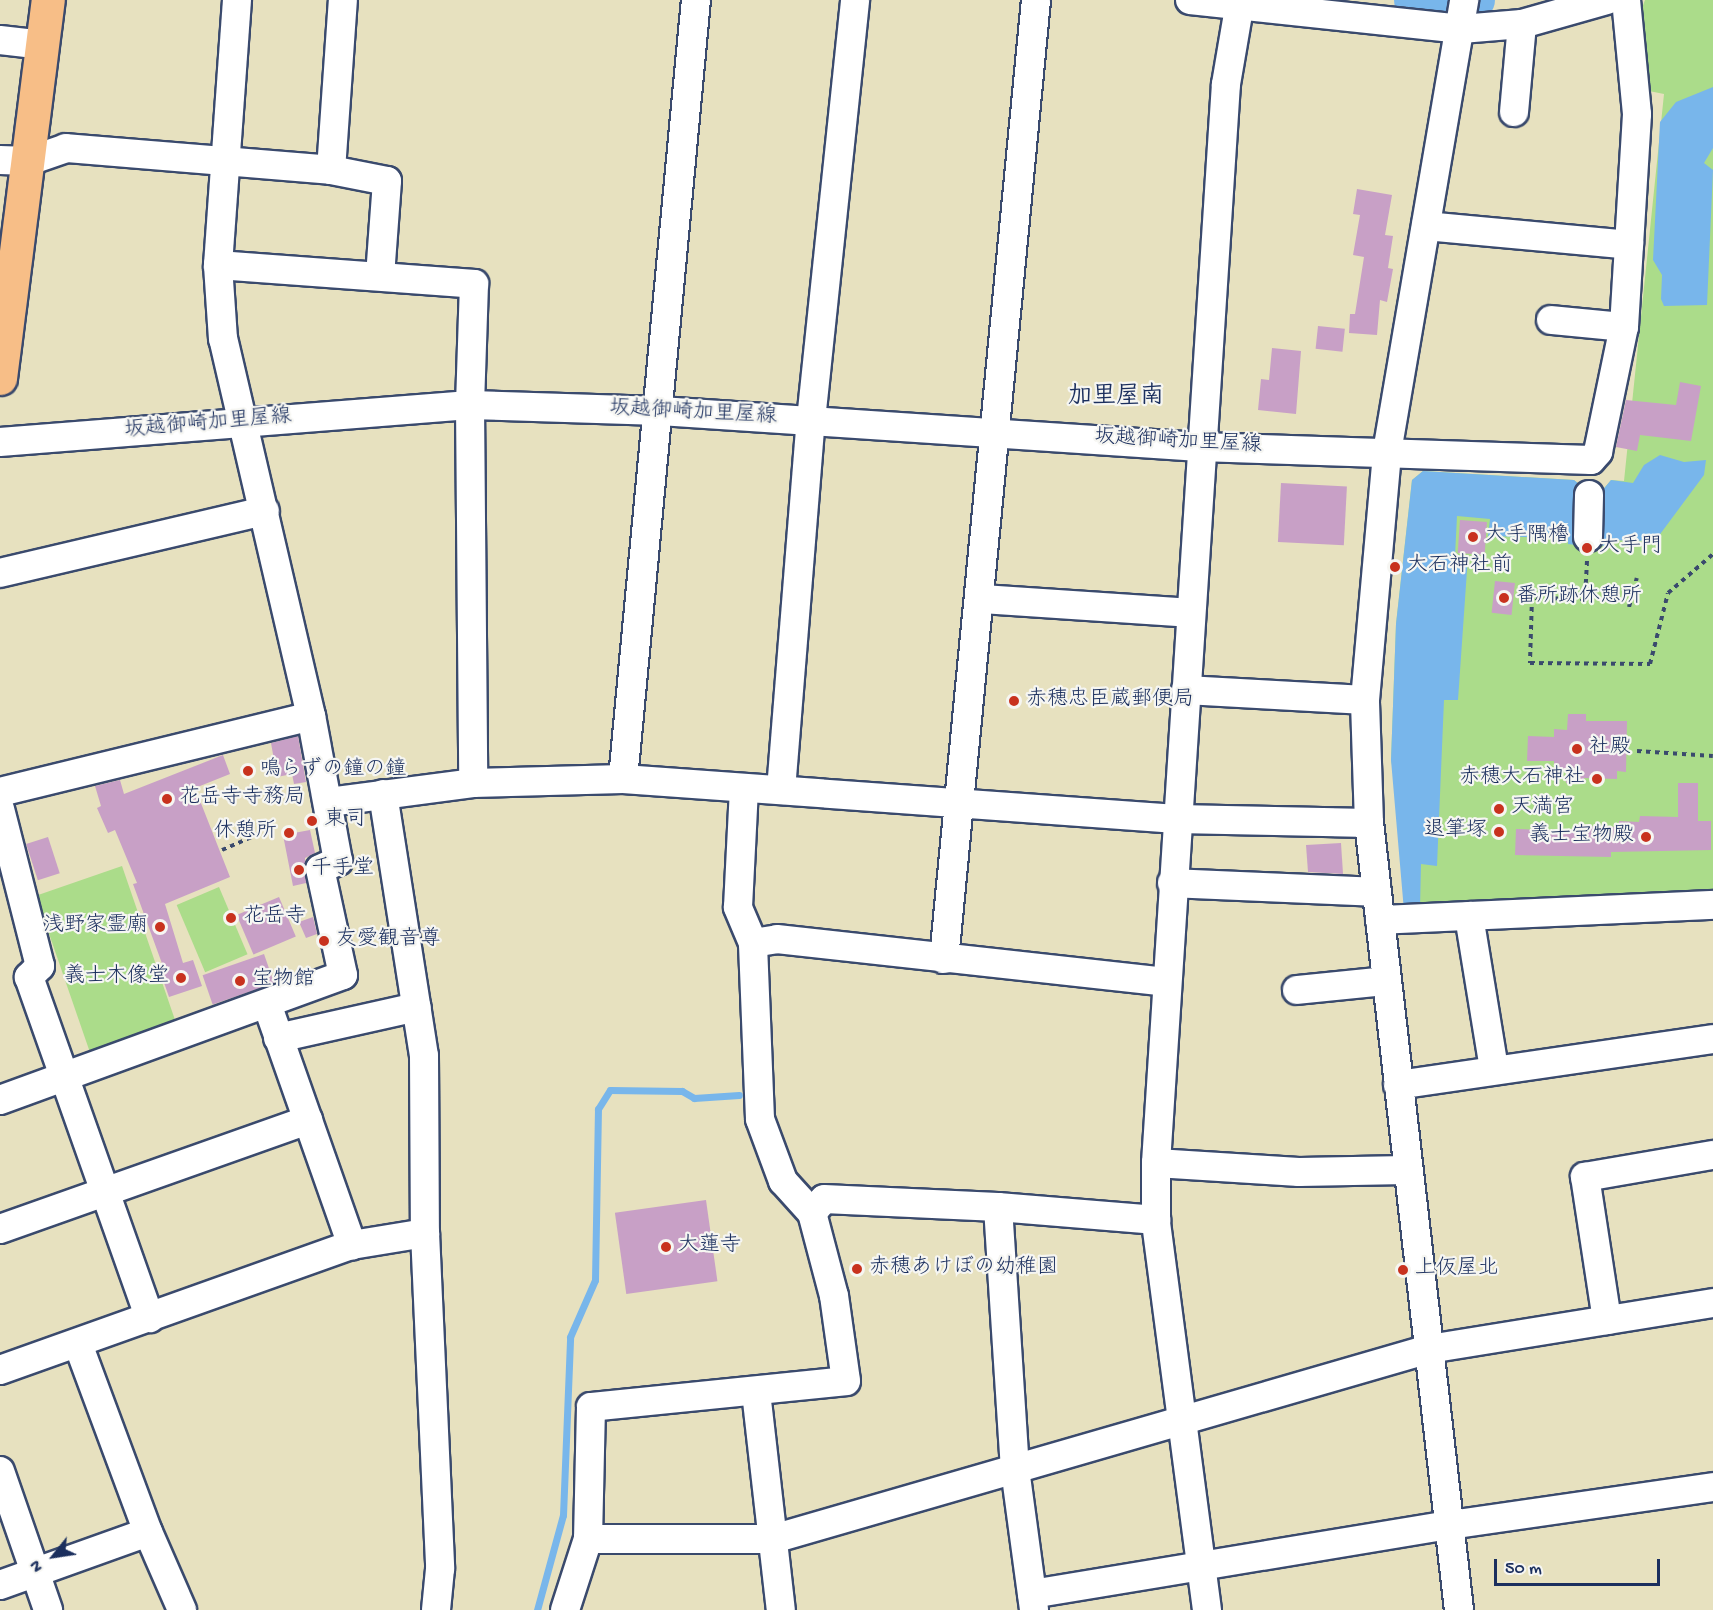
<!DOCTYPE html>
<meta charset="utf-8">
<style>
body{margin:0}
#map{position:relative;width:1713px;height:1610px;overflow:hidden;background:#e7e1bf;font-family:"Gochi Hand","Klee One",sans-serif}
div>[style]{position:absolute}
[style*='--x']{left:calc(var(--x)*1px);top:calc(var(--y)*1px);width:calc(var(--w)*1px);rotate:calc(var(--a)*1deg)}
.green>*{inset:0;background:#abdc8a;transform-origin:0 0}
.water>*{inset:0;background:#78b6eb}
.stream>*{height:7px;margin:-3.5px;padding:0 3.5px;transform-origin:3.5px;border-radius:3.5px;background:#78b6eb}
.river>*{height:40px;margin:-20px;padding:0 20px;transform-origin:20px;border-radius:20px;background:#78b6eb}
.building>*{inset:0;background:#c8a0c6;transform-origin:0 0}
.path>*{height:4px;margin-top:-2px;transform-origin:0;background:repeating-linear-gradient(90deg,#3a4a6d 0 4.5px,transparent 0 9px)}
.roads{filter:drop-shadow(2px 0 #3a4a6d) drop-shadow(-2px 0 #3a4a6d) drop-shadow(0 2px #3a4a6d) drop-shadow(0 -2px #3a4a6d)}
.minor>*{height:28px;margin:-14px;padding:0 14px;transform-origin:14px;border-radius:14px;background:#fff}
.major>*{height:33px;margin:-16.5px;padding:0 16.5px;transform-origin:16.5px;border-radius:16.5px;background:#f7be87}
.dots>*{width:16px;height:16px;translate:-50% -50%;box-sizing:border-box;border:3px solid #f6f6f2;border-radius:50%}
span{translate:-50% -50%;white-space:nowrap;text-align:center;line-height:1.15;-webkit-text-stroke:4.5px #f6f6f2;paint-order:stroke}
.street-label{font-size:21px;color:#1b2f5e}
.poi-label{font-size:21px;color:#1b2f5e}
.left{translate:0 -50%;text-align:left}
.right{translate:-100% -50%;text-align:right}
.quarter-label{font-size:24px;color:#1b2f5e;font-weight:700}
.north{position:absolute;left:24px;top:1526px;width:60px;height:60px;-webkit-text-stroke:4px #f6f6f2;paint-order:stroke;rotate:240deg;font-size:16px;font-weight:700;line-height:24px;text-align:center;color:#1b2f5e}
.north::after{content:'';display:block;margin:auto;width:21px;height:27px;background:#1b2f5e;clip-path:polygon(50% 0,100% 100%,50% 72%,0 100%)}
.scale{position:absolute;left:1494px;top:1559px;width:166px;height:27px;box-sizing:border-box;border:3px solid #1b2f5e;border-top:0;padding-left:8px;font-size:18px;line-height:21px;white-space:nowrap;color:#1b2f5e;-webkit-text-stroke:4px #f6f6f2;paint-order:stroke}
</style>
<div id="map">
<div class="green">
<i style="clip-path:polygon(1645px 0,1713px 0,1713px 894px,1420px 909px,1391px 760px,1396px 624px,1412px 480px,1423px 471px,1574px 480px,1596px 498px,1611px 480px,1624px 481px,1664px 94px,1644px 90px,1641px 11px)"></i>
<i style="left:122px;top:866px;width:170px;height:91px;rotate:71deg"></i>
<i style="left:219px;top:887px;width:73px;height:46px;rotate:67deg"></i>
</div>
<div class="water">
<i style="clip-path:polygon(1713px 87px,1713px 148px,1704px 163px,1713px 170px,1707px 305px,1664px 306px,1661px 299px,1662px 275px,1653px 260px,1660px 122px,1676px 102px)"></i>
<i style="clip-path:polygon(1660px 455px,1684px 462px,1706px 460px,1704px 475px,1655px 541px,1606px 540px,1605px 546px,1599px 545px,1600px 534px,1577px 534px,1576px 545px,1568px 544px,1568px 538px,1488px 536px,1490px 519px,1457px 516px,1455px 556px,1468px 556px,1458px 700px,1444px 700px,1437px 866px,1421px 864px,1420px 909px,1404px 911px,1391px 760px,1396px 624px,1412px 480px,1423px 471px,1574px 480px,1596px 498px,1611px 480px,1633px 483px,1644px 465px)"></i>
</div>
<div class="stream">
<i style="--x:537;--y:1610;--w:98;--a:-74.7"></i>
<i style="--x:563;--y:1515;--w:178;--a:-87.7"></i>
<i style="--x:570;--y:1337;--w:62;--a:-66.3"></i>
<i style="--x:595;--y:1280;--w:171;--a:-89"></i>
<i style="--x:598;--y:1109;--w:22;--a:-58"></i>
<i style="--x:610;--y:1090;--w:72;--a:0.8"></i>
<i style="--x:682;--y:1091;--w:14;--a:30"></i>
<i style="--x:694;--y:1098;--w:45;--a:-3.8"></i>
</div>
<div class="river">
<i style="--x:1414;--y:0;--w:61;--a:0"></i>
</div>
<div class="building">
<i style="clip-path:polygon(1357px 189px,1392px 195px,1385px 235px,1393px 236px,1388px 268px,1393px 269px,1387px 302px,1380px 300px,1377px 335px,1349px 333px,1350px 314px,1355px 314px,1364px 257px,1353px 255px,1360px 215px,1353px 214px)"></i>
<i style="left:1318px;top:326px;width:27px;height:23px;rotate:6deg"></i>
<i style="clip-path:polygon(1272px 348px,1301px 351px,1296px 414px,1258px 410px,1261px 379px,1269px 380px)"></i>
<i style="clip-path:polygon(1680px 382px,1701px 386px,1691px 441px,1640px 435px,1637px 451px,1616px 447px,1626px 400px,1676px 405px)"></i>
<i style="left:1281px;top:483px;width:66px;height:59px;rotate:3deg"></i>
<i style="left:1460px;top:520px;width:27px;height:33px;rotate:4deg"></i>
<i style="left:1495px;top:581px;width:20px;height:32px;rotate:6deg"></i>
<i style="clip-path:polygon(1568px 714px,1586px 714px,1586px 721px,1627px 721px,1626px 772px,1617px 771px,1617px 779px,1584px 778px,1584px 783px,1566px 783px,1567px 769px,1554px 769px,1554px 761px,1527px 761px,1528px 736px,1554px 737px,1554px 729px,1567px 730px)"></i>
<i style="clip-path:polygon(298px 736px,306px 782px,294px 784px,292px 774px,277px 777px,271px 743px)"></i>
<i style="clip-path:polygon(223px 755px,230px 774px,195px 788px,230px 877px,165px 904px,183px 963px,193px 960px,202px 986px,169px 997px,160px 971px,164px 969px,133px 884px,137px 883px,115px 830px,108px 833px,97px 808px,101px 806px,95px 786px,120px 780px,124px 794px)"></i>
<i style="clip-path:polygon(1678px 783px,1698px 783px,1698px 821px,1711px 821px,1711px 850px,1611px 852px,1611px 857px,1515px 855px,1516px 829px,1573px 831px,1580px 830px,1580px 826px,1619px 827px,1619px 821px,1639px 822px,1640px 816px,1678px 817px)"></i>
<i style="clip-path:polygon(310px 830px,315px 853px,305px 858px,306px 883px,293px 886px,283px 835px)"></i>
<i style="left:48px;top:837px;width:38px;height:23px;rotate:72deg"></i>
<i style="clip-path:polygon(1341px 843px,1343px 874px,1308px 872px,1306px 845px)"></i>
<i style="left:279px;top:897px;width:43px;height:46px;rotate:67deg"></i>
<i style="clip-path:polygon(313px 917px,317px 934px,306px 938px,299px 922px)"></i>
<i style="left:264px;top:954px;width:31px;height:65px;rotate:71deg"></i>
<i style="left:706px;top:1200px;width:82px;height:92px;rotate:82deg"></i>
</div>
<div class="path">
<i style="--x:1587;--y:561;--w:38;--a:93"></i>
<i style="--x:1585;--y:599;--w:53;--a:-178.9"></i>
<i style="--x:1532;--y:598;--w:65;--a:91.8"></i>
<i style="--x:1530;--y:663;--w:120;--a:0.5"></i>
<i style="--x:1650;--y:664;--w:73;--a:-75.8"></i>
<i style="--x:1668;--y:593;--w:60;--a:-40.9"></i>
<i style="--x:1629;--y:607;--w:30;--a:-75"></i>
<i style="--x:1637;--y:751;--w:76;--a:3.8"></i>
<i style="--x:222;--y:850;--w:43;--a:-23.6"></i>
</div>
<div class="roads">
<div class="minor">
<i style="--x:1190;--y:0;--w:273;--a:6.1"></i>
<i style="--x:1461;--y:29;--w:61;--a:-4.7"></i>
<i style="--x:1522;--y:24;--w:88;--a:-15.8"></i>
<i style="--x:0;--y:40;--w:44;--a:6.5"></i>
<i style="--x:1514;--y:112;--w:88;--a:-84.8"></i>
<i style="--x:0;--y:160;--w:29;--a:2"></i>
<i style="--x:29;--y:161;--w:39;--a:-19"></i>
<i style="--x:66;--y:148;--w:266;--a:4.7"></i>
<i style="--x:331;--y:170;--w:170;--a:-86"></i>
<i style="--x:331;--y:170;--w:57;--a:11.1"></i>
<i style="--x:387;--y:181;--w:95;--a:94.2"></i>
<i style="--x:1426;--y:226;--w:204;--a:5.3"></i>
<i style="--x:218;--y:265;--w:257;--a:4.2"></i>
<i style="--x:474;--y:284;--w:121;--a:91.9"></i>
<i style="--x:470;--y:405;--w:378;--a:89.5"></i>
<i style="--x:1551;--y:320;--w:73;--a:5.5"></i>
<i style="--x:0;--y:442;--w:471;--a:-4.5"></i>
<i style="--x:470;--y:405;--w:190;--a:1.8"></i>
<i style="--x:660;--y:411;--w:541;--a:3.81"></i>
<i style="--x:1200;--y:447;--w:391;--a:1.9"></i>
<i style="--x:1591;--y:460;--w:11;--a:-49"></i>
<i style="--x:1598;--y:452;--w:128;--a:-78.3"></i>
<i style="--x:1624;--y:327;--w:213;--a:-86.5"></i>
<i style="--x:1637;--y:114;--w:115;--a:-95.5"></i>
<i style="--x:1588;--y:537;--w:42;--a:-88.6"></i>
<i style="--x:0;--y:573;--w:272;--a:-13.2"></i>
<i style="--x:981;--y:599;--w:209;--a:3.8"></i>
<i style="--x:1186;--y:690;--w:179;--a:3.2"></i>
<i style="--x:623;--y:779;--w:782;--a:-84.65"></i>
<i style="--x:781;--y:790;--w:371;--a:-85.4"></i>
<i style="--x:811;--y:420;--w:422;--a:-84"></i>
<i style="--x:0;--y:792;--w:320;--a:-13.7"></i>
<i style="--x:311;--y:716;--w:387;--a:-103.1"></i>
<i style="--x:223;--y:339;--w:74;--a:-93.9"></i>
<i style="--x:218;--y:265;--w:266;--a:-85.9"></i>
<i style="--x:383;--y:794;--w:265;--a:81.1"></i>
<i style="--x:424;--y:1056;--w:177;--a:89.7"></i>
<i style="--x:425;--y:1233;--w:336;--a:87.4"></i>
<i style="--x:440;--y:1569;--w:41;--a:95.6"></i>
<i style="--x:329;--y:802;--w:145;--a:-7.5"></i>
<i style="--x:473;--y:783;--w:150;--a:-1.5"></i>
<i style="--x:623;--y:779;--w:555;--a:4.13"></i>
<i style="--x:1177;--y:819;--w:192;--a:1.2"></i>
<i style="--x:0;--y:809;--w:162;--a:75.7"></i>
<i style="--x:40;--y:966;--w:16;--a:135"></i>
<i style="--x:29;--y:977;--w:362;--a:70.5"></i>
<i style="--x:1172;--y:883;--w:205;--a:2.5"></i>
<i style="--x:1469;--y:916;--w:155;--a:80.7"></i>
<i style="--x:1380;--y:920;--w:333;--a:-2.6"></i>
<i style="--x:753;--y:943;--w:24;--a:-9"></i>
<i style="--x:777;--y:939;--w:389;--a:6.3"></i>
<i style="--x:944;--y:959;--w:963;--a:-84.52"></i>
<i style="--x:1297;--y:990;--w:89;--a:-5.8"></i>
<i style="--x:267;--y:1004;--w:256;--a:70.6"></i>
<i style="--x:278;--y:1038;--w:142;--a:-12.6"></i>
<i style="--x:1398;--y:1085;--w:318;--a:-8.3"></i>
<i style="--x:0;--y:1100;--w:365;--a:-20"></i>
<i style="--x:343;--y:975;--w:108;--a:-102.2"></i>
<i style="--x:320;--y:869;--w:20;--a:-24"></i>
<i style="--x:338;--y:861;--w:147;--a:-100.5"></i>
<i style="--x:1156;--y:1163;--w:143;--a:3.6"></i>
<i style="--x:1299;--y:1172;--w:108;--a:-1.1"></i>
<i style="--x:998;--y:1207;--w:263;--a:86.3"></i>
<i style="--x:1015;--y:1469;--w:142;--a:82.3"></i>
<i style="--x:812;--y:1213;--w:18;--a:-49"></i>
<i style="--x:824;--y:1199;--w:174;--a:2.6"></i>
<i style="--x:998;--y:1207;--w:159;--a:4.7"></i>
<i style="--x:0;--y:1229;--w:327;--a:-19.5"></i>
<i style="--x:1607;--y:1320;--w:145;--a:-98.7"></i>
<i style="--x:1585;--y:1177;--w:130;--a:-9.8"></i>
<i style="--x:78;--y:1344;--w:201;--a:69.6"></i>
<i style="--x:148;--y:1532;--w:85;--a:66.4"></i>
<i style="--x:0;--y:1370;--w:374;--a:-19.6"></i>
<i style="--x:352;--y:1245;--w:74;--a:-9.3"></i>
<i style="--x:756;--y:1392;--w:219;--a:83.5"></i>
<i style="--x:0;--y:1471;--w:147;--a:70.9"></i>
<i style="--x:588;--y:1539;--w:185;--a:0"></i>
<i style="--x:773;--y:1539;--w:683;--a:-16.15"></i>
<i style="--x:1429;--y:1349;--w:288;--a:-9.2"></i>
<i style="--x:0;--y:1585;--w:157;--a:-19.7"></i>
<i style="--x:1032;--y:1594;--w:424;--a:-9.4"></i>
<i style="--x:1450;--y:1525;--w:266;--a:-8.2"></i>
<i style="--x:565;--y:1610;--w:75;--a:-72.1"></i>
<i style="--x:588;--y:1539;--w:132;--a:-88.7"></i>
<i style="--x:591;--y:1407;--w:256;--a:-5.8"></i>
<i style="--x:846;--y:1381;--w:86;--a:-98"></i>
<i style="--x:834;--y:1296;--w:86;--a:-104.8"></i>
<i style="--x:812;--y:1213;--w:43;--a:-132.2"></i>
<i style="--x:783;--y:1181;--w:66;--a:-110.4"></i>
<i style="--x:760;--y:1119;--w:176;--a:-92.3"></i>
<i style="--x:753;--y:943;--w:39;--a:-113"></i>
<i style="--x:738;--y:907;--w:118;--a:-87.1"></i>
<i style="--x:1207;--y:1610;--w:393;--a:-97.5"></i>
<i style="--x:1156;--y:1220;--w:57;--a:-90"></i>
<i style="--x:1156;--y:1163;--w:1081;--a:-86.29"></i>
<i style="--x:1226;--y:84;--w:77;--a:-80.3"></i>
<i style="--x:1459;--y:1610;--w:792;--a:-96.52"></i>
<i style="--x:1369;--y:823;--w:123;--a:-91.9"></i>
<i style="--x:1365;--y:700;--w:249;--a:-84.9"></i>
<i style="--x:1387;--y:452;--w:459;--a:-80.3"></i>
</div>
<div class="major">
<i style="--x:0;--y:378;--w:381;--a:-82.8"></i>
</div>
</div>
<div class="dots">
<i style="left:1473px;top:537px;background:#c8321e"></i>
<i style="left:1587px;top:548px;background:#c8321e"></i>
<i style="left:1395px;top:567px;background:#c8321e"></i>
<i style="left:1504px;top:598px;background:#c8321e"></i>
<i style="left:1014px;top:701px;background:#c8321e"></i>
<i style="left:1577px;top:749px;background:#c8321e"></i>
<i style="left:248px;top:771px;background:#c8321e"></i>
<i style="left:1597px;top:779px;background:#c8321e"></i>
<i style="left:167px;top:799px;background:#c8321e"></i>
<i style="left:1499px;top:809px;background:#c8321e"></i>
<i style="left:312px;top:821px;background:#c8321e"></i>
<i style="left:1499px;top:832px;background:#c8321e"></i>
<i style="left:289px;top:833px;background:#c8321e"></i>
<i style="left:1646px;top:837px;background:#c8321e"></i>
<i style="left:299px;top:870px;background:#c8321e"></i>
<i style="left:231px;top:918px;background:#c8321e"></i>
<i style="left:160px;top:927px;background:#c8321e"></i>
<i style="left:324px;top:941px;background:#c8321e"></i>
<i style="left:181px;top:978px;background:#c8321e"></i>
<i style="left:240px;top:981px;background:#c8321e"></i>
<i style="left:666px;top:1247px;background:#c8321e"></i>
<i style="left:857px;top:1269px;background:#c8321e"></i>
<i style="left:1403px;top:1270px;background:#c8321e"></i>
</div>
<div class="street-label">
<span style="left:693px;top:414px;rotate:3deg">坂越御崎加里屋線</span>
<span style="left:208px;top:425px;rotate:-5deg">坂越御崎加里屋線</span>
<span style="left:1178px;top:443px;rotate:3deg">坂越御崎加里屋線</span>
</div>
<div class="poi-label">
<span class="left" style="left:1485px;top:537px">大手隅櫓</span>
<span class="left" style="left:1599px;top:548px">大手門</span>
<span class="left" style="left:1407px;top:567px">大石神社前</span>
<span class="left" style="left:1516px;top:598px">番所跡休憩所</span>
<span class="left" style="left:1026px;top:701px">赤穂忠臣蔵郵便局</span>
<span class="left" style="left:1589px;top:749px">社殿</span>
<span class="left" style="left:260px;top:771px">鳴らずの鐘の鐘</span>
<span class="right" style="left:1585px;top:779px">赤穂大石神社</span>
<span class="left" style="left:179px;top:799px">花岳寺寺務局</span>
<span class="left" style="left:1511px;top:809px">天満宮</span>
<span class="left" style="left:324px;top:821px">東司</span>
<span class="right" style="left:1487px;top:832px">退筆塚</span>
<span class="right" style="left:277px;top:833px">休憩所</span>
<span class="right" style="left:1634px;top:837px">義士宝物殿</span>
<span class="left" style="left:311px;top:870px">千手堂</span>
<span class="left" style="left:243px;top:918px">花岳寺</span>
<span class="right" style="left:148px;top:927px">浅野家霊廟</span>
<span class="left" style="left:336px;top:941px">友愛観音尊</span>
<span class="right" style="left:169px;top:978px">義士木像堂</span>
<span class="left" style="left:252px;top:981px">宝物館</span>
<span class="left" style="left:678px;top:1247px">大蓮寺</span>
<span class="left" style="left:869px;top:1269px">赤穂あけぼの幼稚園</span>
<span class="left" style="left:1415px;top:1270px">上仮屋北</span>
</div>
<div class="quarter-label">
<span style="left:1116px;top:398px">加里屋南</span>
</div>
<div class="north">N</div>
<div class="scale">50 m</div>
</div>
